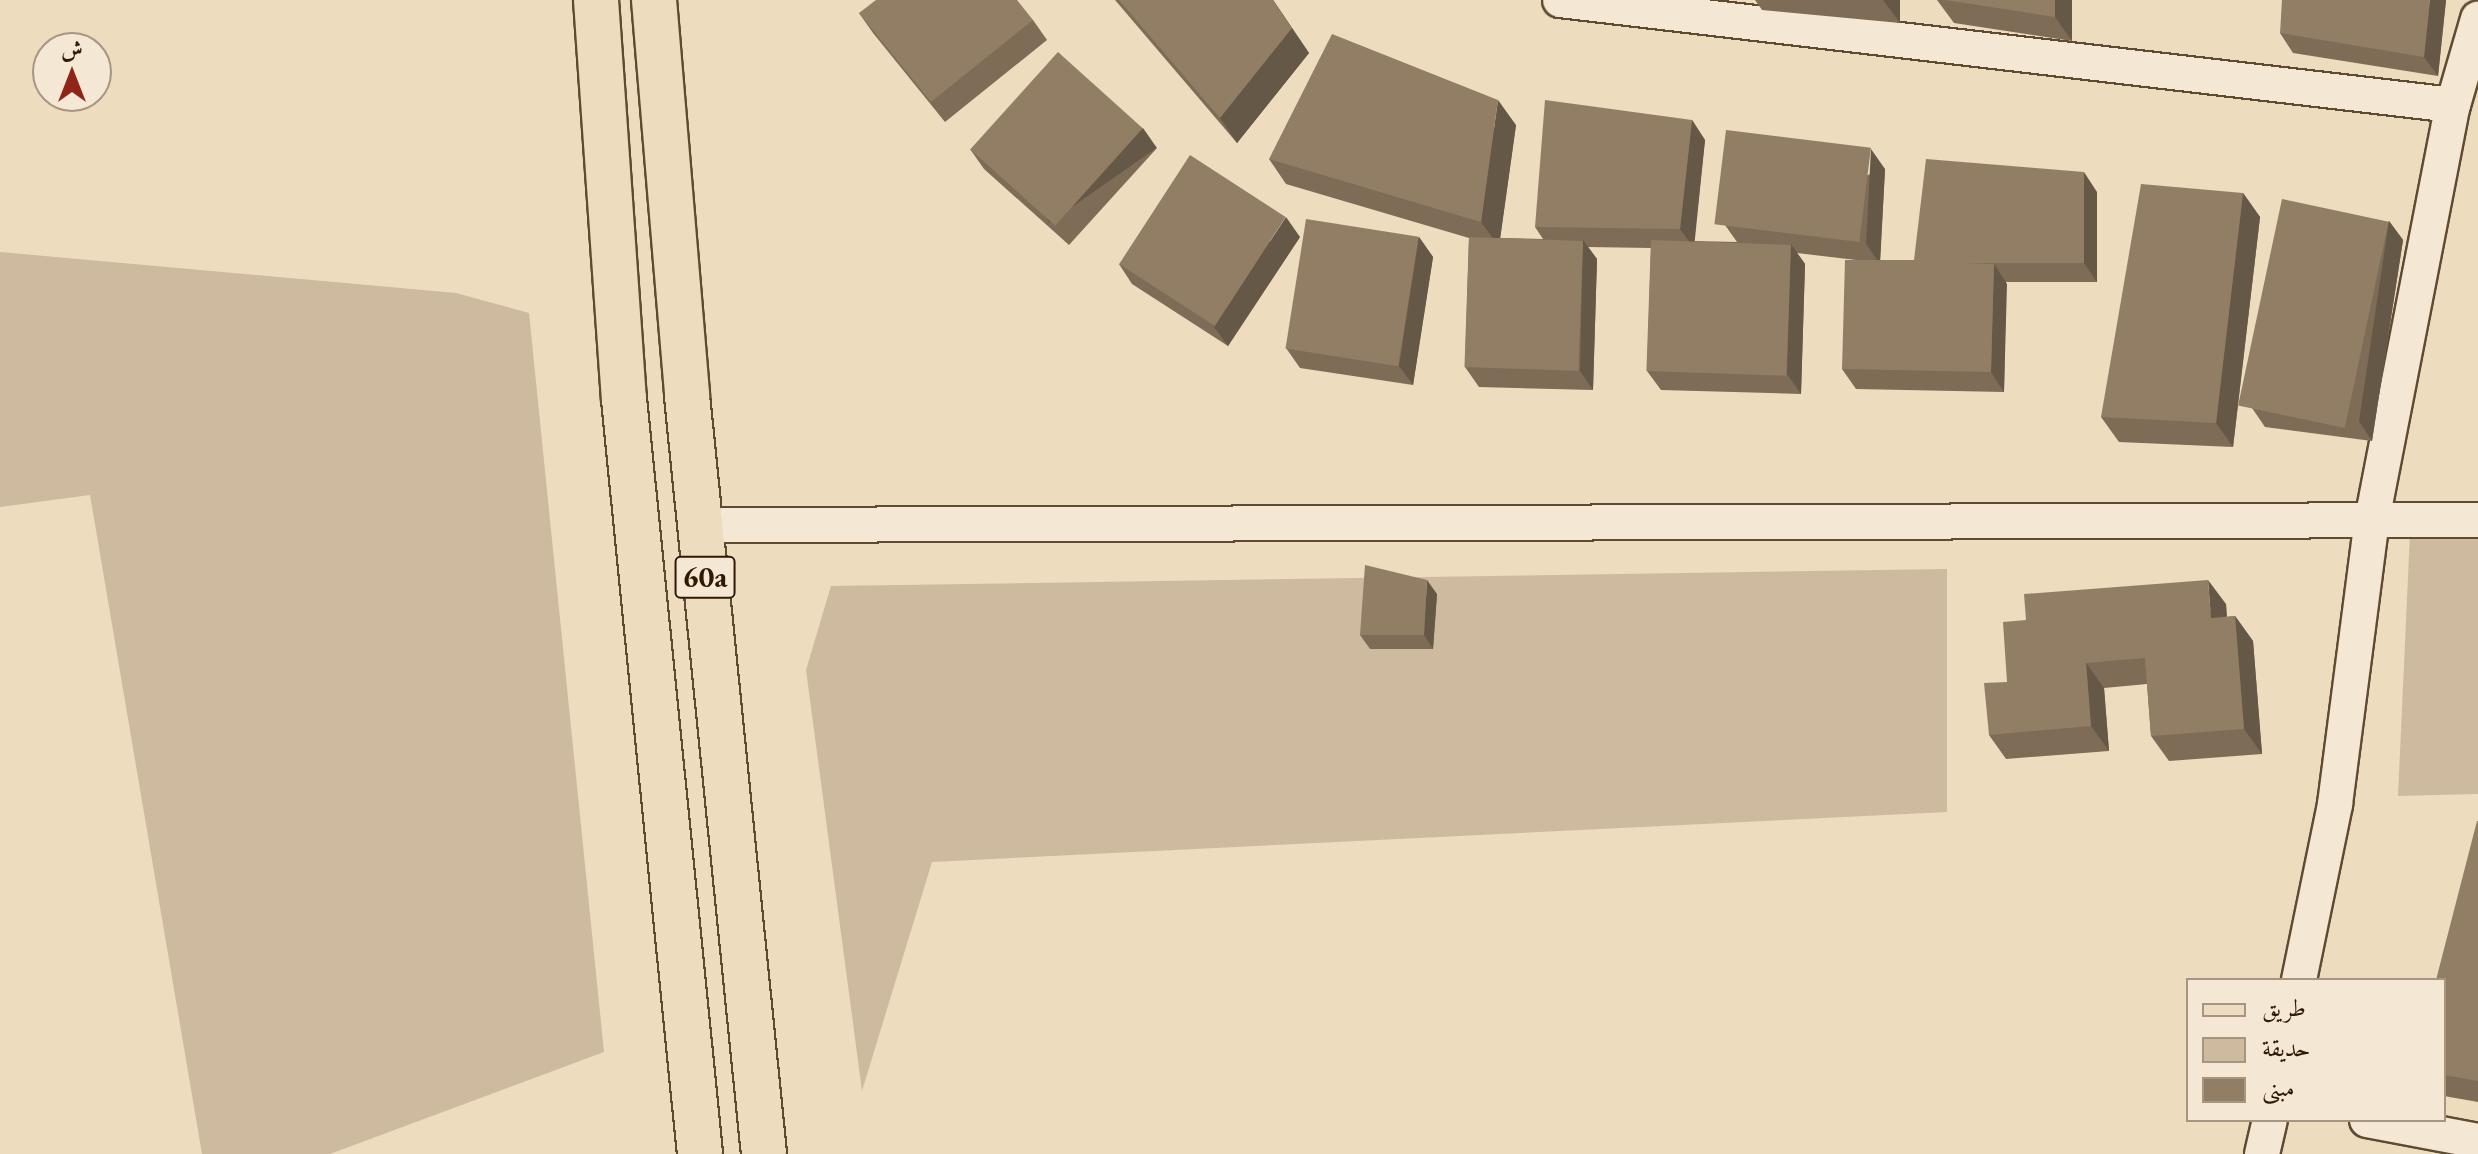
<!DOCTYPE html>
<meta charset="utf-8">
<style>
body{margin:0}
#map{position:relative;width:2478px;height:1154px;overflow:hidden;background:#eedcbf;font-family:"EB Garamond",Amiri,serif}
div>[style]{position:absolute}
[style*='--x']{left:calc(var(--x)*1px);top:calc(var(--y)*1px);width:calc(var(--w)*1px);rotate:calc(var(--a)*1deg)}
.green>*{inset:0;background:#cebb9f}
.roads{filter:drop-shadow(2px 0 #5f4a32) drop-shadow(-2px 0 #5f4a32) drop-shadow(0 2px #5f4a32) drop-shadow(0 -2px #5f4a32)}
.street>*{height:34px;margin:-17px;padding:0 17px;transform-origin:17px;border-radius:17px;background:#f4e8d5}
.primary>*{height:44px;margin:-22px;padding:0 22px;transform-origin:22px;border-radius:22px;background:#eedcbf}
.wall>*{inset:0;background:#7e6c57}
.shaded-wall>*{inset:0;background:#665847;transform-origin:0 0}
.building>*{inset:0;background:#927e65;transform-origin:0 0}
span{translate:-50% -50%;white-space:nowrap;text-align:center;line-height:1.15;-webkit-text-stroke:6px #f4e8d5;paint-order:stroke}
.shield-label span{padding:2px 6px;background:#f4e8d5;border:2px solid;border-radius:6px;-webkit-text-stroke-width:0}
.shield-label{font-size:30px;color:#2f1903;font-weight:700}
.legend{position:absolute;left:2186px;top:978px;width:260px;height:144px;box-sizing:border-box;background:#f4e8d5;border:2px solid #a59581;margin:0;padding:10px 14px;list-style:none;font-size:24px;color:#2f1903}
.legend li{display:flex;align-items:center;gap:16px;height:40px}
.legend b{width:40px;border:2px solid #a59581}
.north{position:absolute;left:32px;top:32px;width:80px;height:80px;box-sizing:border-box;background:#f4e8d5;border:2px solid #a59581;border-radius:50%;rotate:0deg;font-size:22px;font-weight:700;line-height:32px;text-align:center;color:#2f1903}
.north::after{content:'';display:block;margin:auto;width:28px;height:36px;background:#8f2418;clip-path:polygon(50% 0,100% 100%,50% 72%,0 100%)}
</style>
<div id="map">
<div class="green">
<i style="clip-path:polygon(0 252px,456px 293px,529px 313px,604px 1052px,330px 1154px,202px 1154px,90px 495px,0 507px)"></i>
<i style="clip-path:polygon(2410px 533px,2478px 533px,2478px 794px,2398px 796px)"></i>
<i style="clip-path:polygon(1947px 569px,1947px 812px,932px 862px,862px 1091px,806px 670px,831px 586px)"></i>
</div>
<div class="roads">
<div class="street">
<i style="--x:1560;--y:0;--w:899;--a:6.71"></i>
<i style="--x:700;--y:525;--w:1778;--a:-0.16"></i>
<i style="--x:2299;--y:980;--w:180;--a:-78.4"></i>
<i style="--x:2335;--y:804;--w:286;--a:-82.6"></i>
<i style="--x:2372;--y:520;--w:423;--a:-79"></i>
<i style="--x:2453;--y:105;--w:90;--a:-73.8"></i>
<i style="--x:2367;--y:1120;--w:113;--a:10.7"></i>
<i style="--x:2262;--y:1154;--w:35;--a:-77"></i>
</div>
<div class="primary">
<i style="--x:596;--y:0;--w:400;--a:86"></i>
<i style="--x:624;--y:399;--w:759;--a:84.25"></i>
<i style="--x:654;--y:0;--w:397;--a:85.2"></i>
<i style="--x:687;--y:396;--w:762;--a:84.2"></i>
</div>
</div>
<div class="wall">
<i style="clip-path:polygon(1115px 0,1273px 0,1309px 53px,1237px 143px)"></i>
<i style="clip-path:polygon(1755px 0,1900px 0,1900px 23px,1762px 10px)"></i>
<i style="clip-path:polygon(1937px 0,2072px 0,2072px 41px,1954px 23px)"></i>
<i style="clip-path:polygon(2446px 0,2438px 76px,2293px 53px,2280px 33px)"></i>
<i style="clip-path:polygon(859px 13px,1033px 20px,1047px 40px,945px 122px,873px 33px)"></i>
<i style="clip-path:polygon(1692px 120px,1705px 140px,1694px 241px,1737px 242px,1725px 225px,1885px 169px,1880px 260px,1914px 260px,2097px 192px,2097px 282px,2006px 282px,2004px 392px,1856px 389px,1842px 369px,1856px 260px,1797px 253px,1805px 264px,1801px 394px,1661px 390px,1647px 371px,1651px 248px,1588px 247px,1597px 259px,1593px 390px,1479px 387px,1465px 367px,1469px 238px,1286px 184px,1269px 159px,1516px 125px,1500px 238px,1543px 239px,1535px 227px)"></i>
<i style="clip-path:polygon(1157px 148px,1069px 245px,984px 169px,970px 149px)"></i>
<i style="clip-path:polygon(2243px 193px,2260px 217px,2233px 447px,2119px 442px,2101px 417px)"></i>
<i style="clip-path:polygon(2389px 221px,2403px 240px,2372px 441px,2265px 427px,2252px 408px)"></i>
<i style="clip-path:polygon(1300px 237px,1228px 346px,1132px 284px,1119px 264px)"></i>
<i style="clip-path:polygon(1419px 237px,1433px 257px,1413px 385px,1300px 368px,1286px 348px)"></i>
<i style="clip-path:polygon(1437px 594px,1433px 649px,1370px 649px,1360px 635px)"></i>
<i style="clip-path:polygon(2226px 604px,2227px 617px,2235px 616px,2253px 641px,2262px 754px,2169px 761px,2151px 736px,2147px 684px,2104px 688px,2109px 751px,2006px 759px,1989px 735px,2007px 682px)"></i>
<i style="clip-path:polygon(2478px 821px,2478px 1102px,2444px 1096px,2444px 980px)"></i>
</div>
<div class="shaded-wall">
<i style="clip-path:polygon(1273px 0,1309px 53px,1237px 143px,1220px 118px)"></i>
<i style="clip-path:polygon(1883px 0,1900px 0,1900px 23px)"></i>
<i style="clip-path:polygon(2055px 0,2072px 0,2072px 41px,2055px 17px)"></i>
<i style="clip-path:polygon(2430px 0,2446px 0,2438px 76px,2424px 57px)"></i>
<i style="clip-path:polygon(1498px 100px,1516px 125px,1499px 247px,1481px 222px)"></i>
<i style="clip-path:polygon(1692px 120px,1705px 140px,1694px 248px,1680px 229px)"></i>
<i style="left:1143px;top:128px;width:24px;height:131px;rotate:55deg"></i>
<i style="clip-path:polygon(1871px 149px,1885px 169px,1880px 264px,1866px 244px)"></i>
<i style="clip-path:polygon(2084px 172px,2097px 192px,2097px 282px,2084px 263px)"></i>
<i style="clip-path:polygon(2243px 193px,2260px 217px,2233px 447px,2216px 423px)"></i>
<i style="clip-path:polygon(1286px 217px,1300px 237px,1228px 346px,1214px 327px)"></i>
<i style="clip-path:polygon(2389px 221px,2403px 240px,2372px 441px,2359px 421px)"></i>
<i style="clip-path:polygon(1419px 237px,1433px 257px,1413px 385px,1399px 366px)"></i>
<i style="clip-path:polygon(1583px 240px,1597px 259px,1593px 390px,1580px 371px)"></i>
<i style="clip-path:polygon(1791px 244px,1805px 264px,1801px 394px,1787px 374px)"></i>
<i style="clip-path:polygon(1994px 264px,2007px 284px,2004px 392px,1991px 372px)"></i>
<i style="clip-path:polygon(1427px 580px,1437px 594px,1433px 649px,1424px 635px)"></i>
<i style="clip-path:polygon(2208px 580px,2226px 604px,2228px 642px,2211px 618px)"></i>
<i style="clip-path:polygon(2235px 616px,2253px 641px,2262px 754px,2244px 729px)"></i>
<i style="clip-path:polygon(2086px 663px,2104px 688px,2109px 751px,2091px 726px)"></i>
</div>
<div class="building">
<i style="clip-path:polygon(876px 0,1017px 0,1033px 20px,931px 102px,859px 13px)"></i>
<i style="clip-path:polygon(1119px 0,1273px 0,1292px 28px,1220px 118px)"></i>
<i style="clip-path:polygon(1945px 0,2055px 0,2055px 17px)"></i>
<i style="clip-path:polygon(2282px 0,2430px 0,2424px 57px,2280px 33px)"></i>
<i style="clip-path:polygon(1332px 34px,1498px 100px,1481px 222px,1269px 159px)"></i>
<i style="left:1058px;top:52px;width:114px;height:131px;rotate:42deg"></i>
<i style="clip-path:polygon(1545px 100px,1692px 120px,1680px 229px,1535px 227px)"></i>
<i style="left:1726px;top:130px;width:146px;height:95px;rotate:7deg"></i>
<i style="left:1190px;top:155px;width:114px;height:130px;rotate:33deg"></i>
<i style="clip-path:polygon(1926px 159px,2084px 172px,2084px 263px,1961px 263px,1994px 264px,1991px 372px,1842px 369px,1845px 260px,1914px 260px)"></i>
<i style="clip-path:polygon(2141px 184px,2243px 193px,2216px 423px,2101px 417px)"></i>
<i style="left:2282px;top:199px;width:109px;height:211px;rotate:12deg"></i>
<i style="left:1306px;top:219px;width:114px;height:131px;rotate:9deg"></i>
<i style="left:1469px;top:237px;width:114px;height:130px;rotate:2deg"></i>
<i style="left:1651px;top:240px;width:140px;height:131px;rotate:2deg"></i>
<i style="clip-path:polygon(1365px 565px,1427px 580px,1424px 635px,1360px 635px)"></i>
<i style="clip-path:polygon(2208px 580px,2211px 618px,2235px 616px,2244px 729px,2151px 736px,2145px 658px,2086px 663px,2091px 726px,1989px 735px,1984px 683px,2007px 682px,2003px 622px,2026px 620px,2024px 594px)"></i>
<i style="clip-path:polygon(2477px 821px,2478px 821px,2478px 1081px,2444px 1075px,2444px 980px,2436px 980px)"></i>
</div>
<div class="shield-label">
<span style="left:705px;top:577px">60a</span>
</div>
<ul class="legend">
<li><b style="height:10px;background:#eedcbf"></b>طريق</li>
<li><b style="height:22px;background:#cebb9f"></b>حديقة</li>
<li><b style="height:22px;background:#927e65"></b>مبنى</li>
</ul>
<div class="north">ش</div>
</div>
